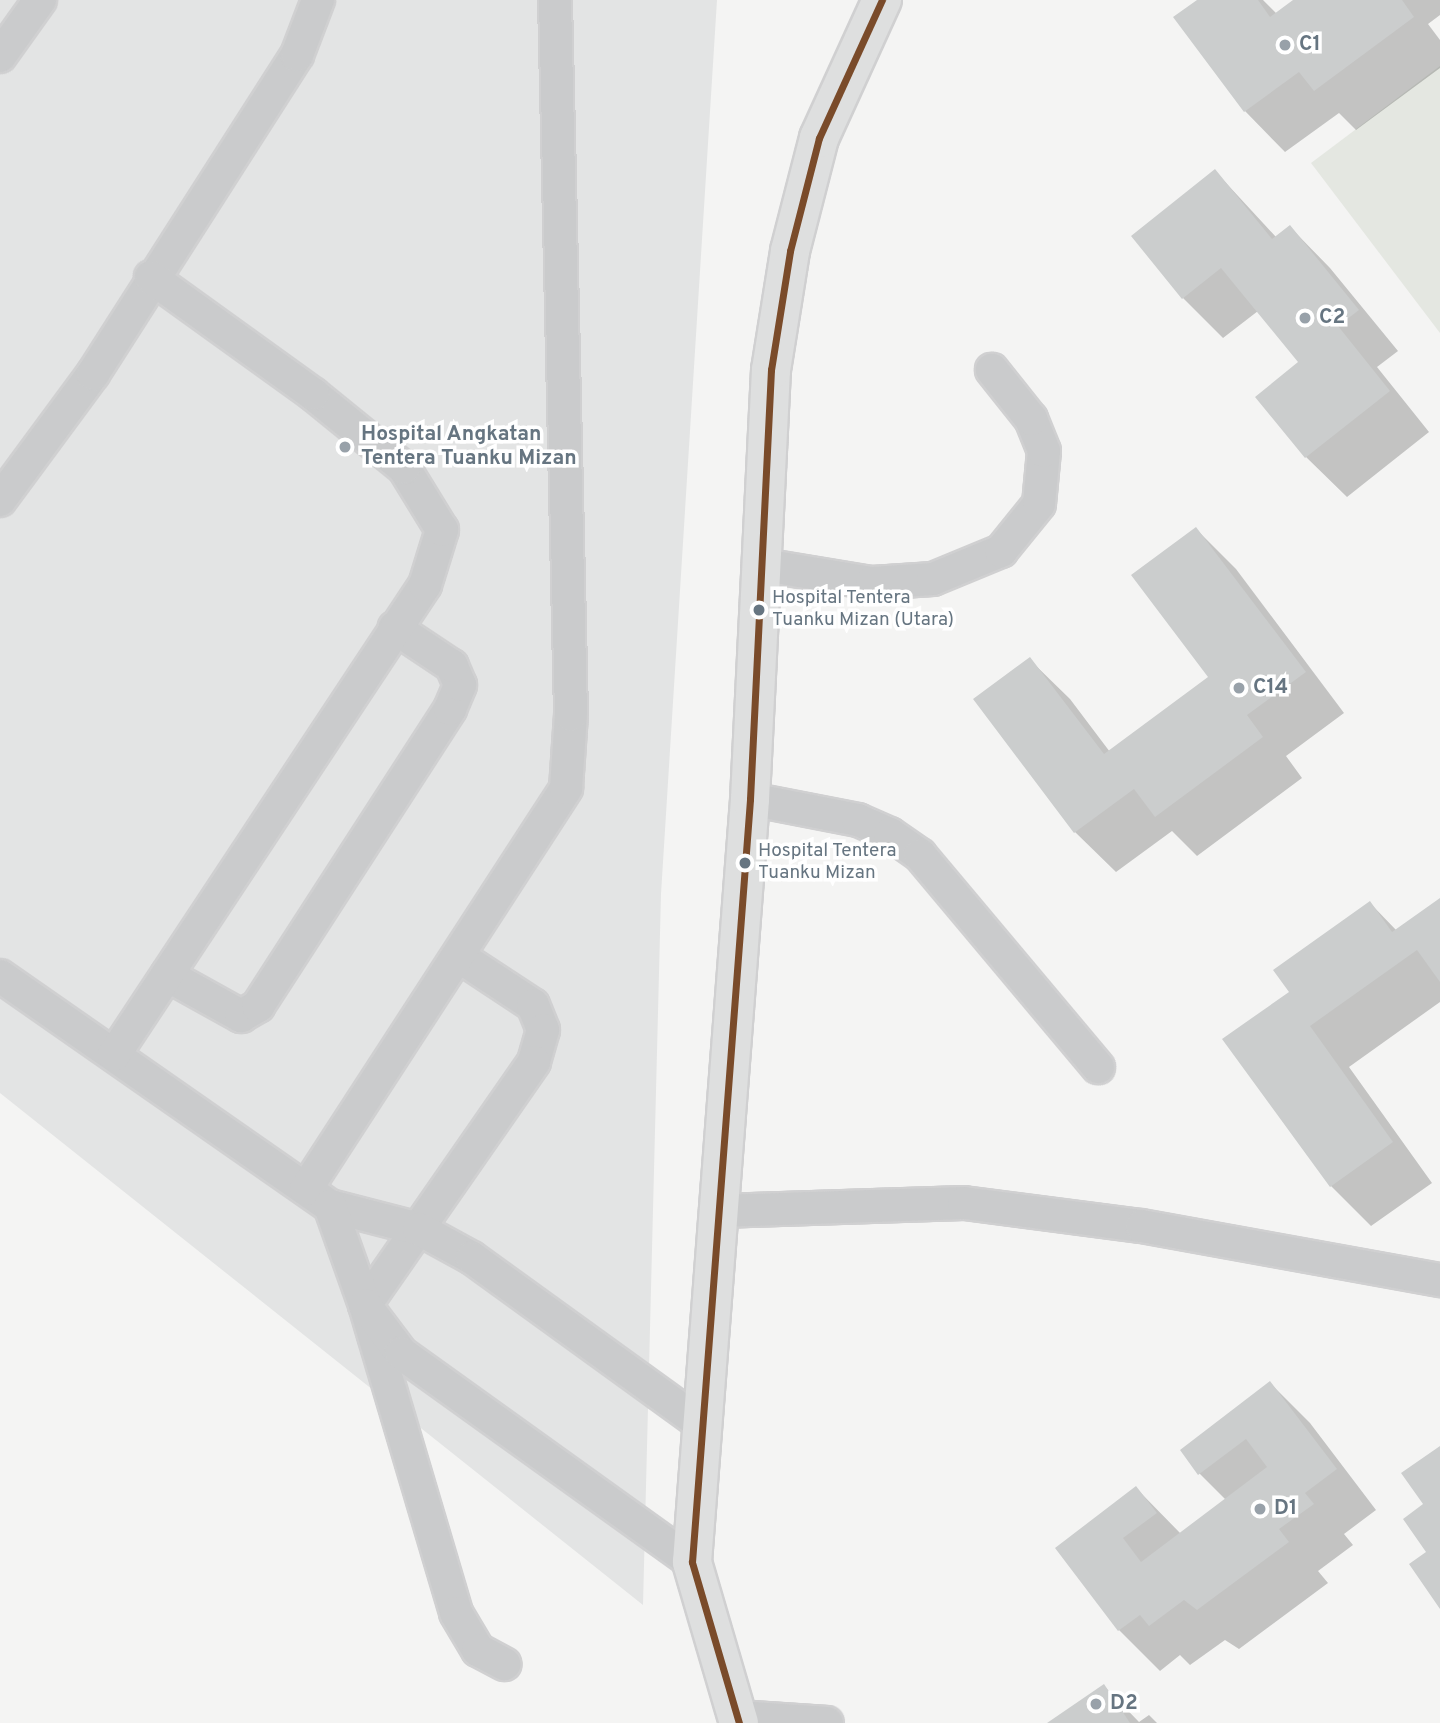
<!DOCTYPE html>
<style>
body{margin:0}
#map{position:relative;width:1440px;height:1723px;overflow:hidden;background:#f4f4f3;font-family:Overpass,sans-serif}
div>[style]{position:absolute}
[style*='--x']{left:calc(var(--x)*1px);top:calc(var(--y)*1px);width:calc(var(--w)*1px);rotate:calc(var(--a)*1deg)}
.built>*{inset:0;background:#e3e4e4}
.green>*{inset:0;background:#e4e7e1}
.shadow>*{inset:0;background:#0003}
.building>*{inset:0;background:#cbcdcd}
.roads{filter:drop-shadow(2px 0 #d0d0d1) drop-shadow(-2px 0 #d0d0d1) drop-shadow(0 2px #d0d0d1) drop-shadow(0 -2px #d0d0d1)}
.lane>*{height:32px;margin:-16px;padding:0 16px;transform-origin:16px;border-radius:16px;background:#cacbcc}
.secondary>*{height:38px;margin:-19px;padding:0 19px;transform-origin:19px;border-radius:19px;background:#dedfdf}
.bus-1>*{height:7px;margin:-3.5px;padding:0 3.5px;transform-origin:3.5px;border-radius:3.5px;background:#7a4b2a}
.dots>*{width:19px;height:19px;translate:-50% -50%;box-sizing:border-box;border:4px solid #fff;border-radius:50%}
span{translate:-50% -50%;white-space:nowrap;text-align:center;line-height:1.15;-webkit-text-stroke:7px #fff;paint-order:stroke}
.bus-label{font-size:19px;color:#667581}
.left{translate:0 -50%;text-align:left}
.poi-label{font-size:21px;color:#667581;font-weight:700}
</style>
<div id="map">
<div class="built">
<i style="clip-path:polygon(0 0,717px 0,661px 894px,643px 1605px,0 1093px)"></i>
</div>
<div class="green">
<i style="clip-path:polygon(1440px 66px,1440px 333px,1311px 163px)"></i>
</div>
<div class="shadow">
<i style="clip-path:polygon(1200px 0,1263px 0,1277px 14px,1296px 0,1440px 0,1440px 15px,1428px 24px,1440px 40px,1440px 68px,1356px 130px,1339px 113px,1285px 152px,1245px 111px,1176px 17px)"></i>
<i style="clip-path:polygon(1215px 171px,1276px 237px,1290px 227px,1330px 268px,1398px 351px,1377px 367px,1429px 432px,1347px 497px,1306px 457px,1300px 363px,1258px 311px,1223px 338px,1183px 298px)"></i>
<i style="clip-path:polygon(1196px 529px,1236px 569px,1344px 713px,1286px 756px,1302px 778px,1197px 856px,1172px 831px,1116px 872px,1075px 832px,1029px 659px,1070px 699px,1110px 752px,1211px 677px)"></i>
<i style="clip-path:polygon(1440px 900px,1440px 1002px,1349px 1067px,1432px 1183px,1371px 1226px,1331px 1186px,1291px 992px,1370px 903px,1397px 931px)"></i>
<i style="clip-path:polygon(1270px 1383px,1310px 1423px,1376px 1510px,1344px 1534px,1353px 1545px,1318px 1571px,1328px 1583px,1239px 1649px,1225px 1640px,1190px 1665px,1180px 1655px,1160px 1671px,1119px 1630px,1057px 1548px,1136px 1488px,1181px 1534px,1226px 1500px,1199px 1473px)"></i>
<i style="clip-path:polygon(1104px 1686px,1139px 1722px,1149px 1715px,1157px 1723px,1050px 1723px)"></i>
</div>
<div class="building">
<i style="clip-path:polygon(1197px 0,1258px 0,1270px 17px,1293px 0,1402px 0,1414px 17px,1314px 91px,1299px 72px,1244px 112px,1173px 17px)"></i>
<i style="clip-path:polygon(1215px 169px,1272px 239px,1290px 225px,1359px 310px,1338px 326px,1390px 391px,1305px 458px,1255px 397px,1298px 362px,1221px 268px,1182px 299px,1131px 236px)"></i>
<i style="clip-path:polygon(1196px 527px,1306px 672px,1247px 715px,1263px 737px,1155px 817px,1134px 789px,1074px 833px,973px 699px,1030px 657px,1104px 754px,1208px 677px,1131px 575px)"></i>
<i style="clip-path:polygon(1440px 898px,1440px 982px,1417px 950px,1310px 1026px,1393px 1142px,1330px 1187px,1222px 1039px,1289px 992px,1273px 970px,1370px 901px,1392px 932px)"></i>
<i style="clip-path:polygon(1270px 1381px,1337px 1469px,1305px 1493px,1314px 1504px,1279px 1529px,1289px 1542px,1197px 1610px,1184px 1600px,1149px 1626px,1140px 1615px,1118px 1631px,1055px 1548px,1136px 1486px,1157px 1513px,1123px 1538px,1141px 1562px,1267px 1467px,1246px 1439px,1198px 1475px,1180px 1450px)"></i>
<i style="clip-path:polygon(1440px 1446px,1440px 1609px,1409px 1564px,1426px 1552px,1403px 1519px,1423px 1504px,1401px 1473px)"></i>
<i style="clip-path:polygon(1104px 1684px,1130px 1723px,1047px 1723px)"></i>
</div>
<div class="roads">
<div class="lane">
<i style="--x:0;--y:56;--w:69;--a:-54.5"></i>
<i style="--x:0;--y:500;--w:157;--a:-53.6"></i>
<i style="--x:93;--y:374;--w:379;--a:-57.4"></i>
<i style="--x:297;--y:55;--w:59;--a:-69.1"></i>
<i style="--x:763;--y:565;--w:110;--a:9.4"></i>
<i style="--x:872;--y:583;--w:61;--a:-3.8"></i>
<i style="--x:933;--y:579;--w:74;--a:-22.4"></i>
<i style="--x:1001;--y:551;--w:60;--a:-51"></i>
<i style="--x:1039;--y:504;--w:53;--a:-84.6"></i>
<i style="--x:1044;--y:451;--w:35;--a:-112"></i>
<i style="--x:1031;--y:419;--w:63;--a:-128.5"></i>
<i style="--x:750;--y:799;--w:110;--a:11"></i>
<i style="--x:858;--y:820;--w:35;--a:24"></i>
<i style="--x:890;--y:834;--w:37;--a:35"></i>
<i style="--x:920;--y:855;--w:277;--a:50"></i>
<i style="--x:460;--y:957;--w:87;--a:33.3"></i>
<i style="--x:533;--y:1005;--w:27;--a:68"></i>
<i style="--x:543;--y:1030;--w:33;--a:106"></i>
<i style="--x:534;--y:1062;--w:296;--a:124.8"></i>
<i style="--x:365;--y:1305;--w:321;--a:73.5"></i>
<i style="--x:456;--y:1613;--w:43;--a:59.3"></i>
<i style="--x:478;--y:1650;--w:30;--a:28"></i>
<i style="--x:167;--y:975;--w:85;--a:29"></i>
<i style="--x:241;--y:1016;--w:20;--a:-30"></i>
<i style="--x:258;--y:1006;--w:354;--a:-57.1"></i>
<i style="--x:450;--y:709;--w:26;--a:-67"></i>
<i style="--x:460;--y:685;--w:21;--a:-113"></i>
<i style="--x:452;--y:666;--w:69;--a:-146.3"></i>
<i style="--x:0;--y:976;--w:402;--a:34.9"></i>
<i style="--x:330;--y:1206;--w:92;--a:14.5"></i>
<i style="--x:419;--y:1229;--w:60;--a:28.7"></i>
<i style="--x:472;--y:1258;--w:285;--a:35.9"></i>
<i style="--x:114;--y:1055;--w:564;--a:-56.51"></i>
<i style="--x:425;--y:585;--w:58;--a:-72.8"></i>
<i style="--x:442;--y:530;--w:73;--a:-121.5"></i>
<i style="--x:404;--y:468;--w:117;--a:-140.9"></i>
<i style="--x:313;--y:394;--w:200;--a:-144.2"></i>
<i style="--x:306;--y:1189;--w:478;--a:-57"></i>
<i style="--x:566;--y:788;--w:73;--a:-86.1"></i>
<i style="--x:571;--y:715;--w:715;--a:-91.28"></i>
<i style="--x:330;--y:1206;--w:105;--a:70.5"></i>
<i style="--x:365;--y:1305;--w:60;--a:53.1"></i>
<i style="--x:401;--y:1353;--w:358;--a:35.7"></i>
<i style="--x:720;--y:1211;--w:244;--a:-1.9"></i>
<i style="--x:964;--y:1203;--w:179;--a:7.4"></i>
<i style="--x:1142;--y:1226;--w:303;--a:10.3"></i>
<i style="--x:739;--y:1717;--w:88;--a:3.9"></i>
</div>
<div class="secondary">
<i style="--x:739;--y:1723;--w:168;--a:-106.3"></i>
<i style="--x:692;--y:1562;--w:765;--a:-85.65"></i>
<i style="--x:750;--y:799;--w:430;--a:-87.2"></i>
<i style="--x:771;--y:370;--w:121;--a:-80.9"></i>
<i style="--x:790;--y:251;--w:117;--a:-75.6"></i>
<i style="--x:819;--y:138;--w:152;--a:-65.5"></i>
</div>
</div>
<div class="bus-1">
<i style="--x:739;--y:1723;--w:168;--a:-106.3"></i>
<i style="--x:692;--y:1562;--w:765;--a:-85.65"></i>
<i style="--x:750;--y:799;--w:430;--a:-87.2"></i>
<i style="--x:771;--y:370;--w:121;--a:-80.9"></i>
<i style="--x:790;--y:251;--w:117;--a:-75.6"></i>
<i style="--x:819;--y:138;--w:152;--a:-65.5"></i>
</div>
<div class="dots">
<i style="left:1285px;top:45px;background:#98a1a9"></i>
<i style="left:1305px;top:318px;background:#98a1a9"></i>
<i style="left:345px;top:447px;background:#98a1a9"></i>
<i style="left:759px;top:610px;background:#667581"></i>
<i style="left:1239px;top:688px;background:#98a1a9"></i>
<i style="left:745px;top:863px;background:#667581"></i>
<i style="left:1260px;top:1509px;background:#98a1a9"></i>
<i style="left:1096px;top:1704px;background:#98a1a9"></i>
</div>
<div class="bus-label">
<span class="left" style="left:772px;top:610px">Hospital Tentera<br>Tuanku Mizan (Utara)</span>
<span class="left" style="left:758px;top:863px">Hospital Tentera<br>Tuanku Mizan</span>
</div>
<div class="poi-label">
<span class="left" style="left:1299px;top:45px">C1</span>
<span class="left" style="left:1319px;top:318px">C2</span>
<span class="left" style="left:361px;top:447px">Hospital Angkatan<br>Tentera Tuanku Mizan</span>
<span class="left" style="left:1253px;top:688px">C14</span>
<span class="left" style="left:1274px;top:1509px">D1</span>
<span class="left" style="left:1110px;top:1704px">D2</span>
</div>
</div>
